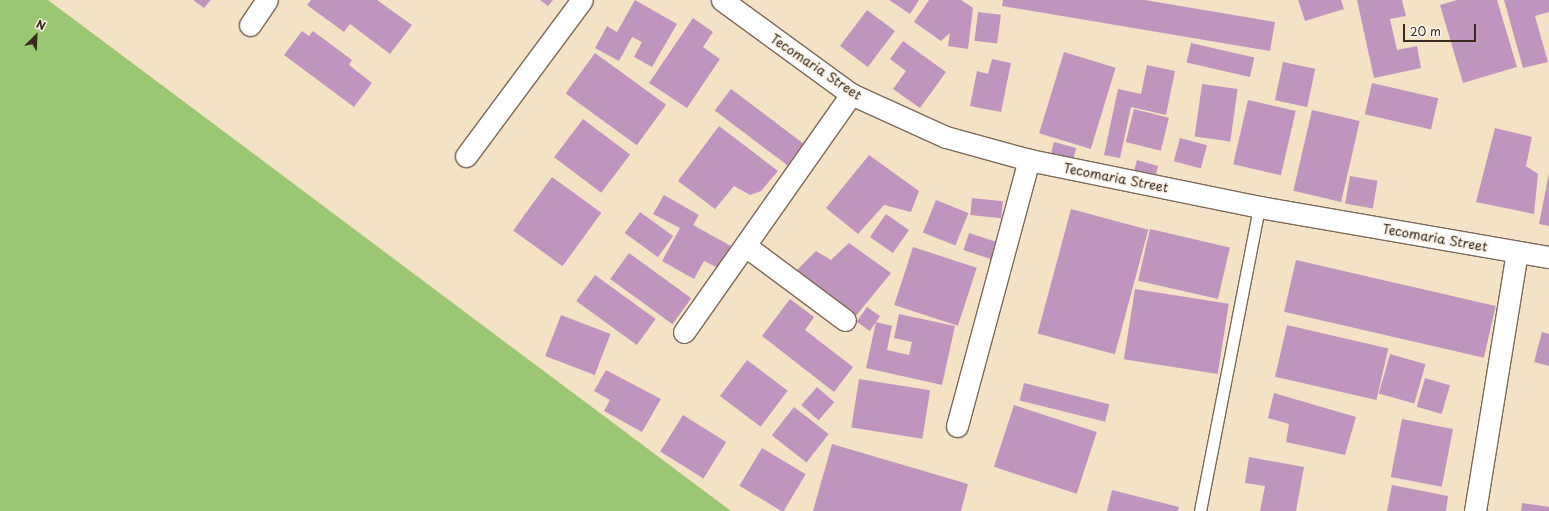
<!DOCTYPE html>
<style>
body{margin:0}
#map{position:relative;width:1549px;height:511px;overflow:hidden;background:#f4e2c7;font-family:"Playpen Sans",sans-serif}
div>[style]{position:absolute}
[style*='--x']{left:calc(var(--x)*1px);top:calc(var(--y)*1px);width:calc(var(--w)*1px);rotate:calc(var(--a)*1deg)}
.green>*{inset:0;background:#9bc774}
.building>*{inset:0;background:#c095bd;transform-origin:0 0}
.roads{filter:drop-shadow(1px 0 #7c6a59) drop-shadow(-1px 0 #7c6a59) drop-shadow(0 1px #7c6a59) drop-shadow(0 -1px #7c6a59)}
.service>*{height:11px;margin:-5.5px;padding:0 5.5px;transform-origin:5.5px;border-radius:5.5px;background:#fff}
.minor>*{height:21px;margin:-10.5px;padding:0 10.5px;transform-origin:10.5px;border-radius:10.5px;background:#fff}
span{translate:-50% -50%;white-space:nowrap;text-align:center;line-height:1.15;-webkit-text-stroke:4px #fbf7ec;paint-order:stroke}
.street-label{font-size:13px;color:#3b2a1e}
.north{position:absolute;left:16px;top:16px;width:40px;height:40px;-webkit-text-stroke:3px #fbf7ec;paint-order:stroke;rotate:24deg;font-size:11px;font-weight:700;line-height:16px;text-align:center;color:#3b2a1e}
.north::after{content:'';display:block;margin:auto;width:14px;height:18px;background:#3b2a1e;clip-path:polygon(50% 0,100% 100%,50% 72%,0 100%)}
.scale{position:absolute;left:1403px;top:24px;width:73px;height:18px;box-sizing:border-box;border:2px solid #3b2a1e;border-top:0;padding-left:5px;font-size:12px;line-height:14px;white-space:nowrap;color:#3b2a1e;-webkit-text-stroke:3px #fbf7ec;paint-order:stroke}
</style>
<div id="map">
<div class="green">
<i style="clip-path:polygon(0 0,48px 0,731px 511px,0 511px)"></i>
</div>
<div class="building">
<i style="clip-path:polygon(193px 0,211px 0,204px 8px)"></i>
<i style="clip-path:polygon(311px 0,377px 0,412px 25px,390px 54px,350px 24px,344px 32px,307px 5px)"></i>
<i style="clip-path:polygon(540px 0,553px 0,548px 6px)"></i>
<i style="clip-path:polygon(635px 0,677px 24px,652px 67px,634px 57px,642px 42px,632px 37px,619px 61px,595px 48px,607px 26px,617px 32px)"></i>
<i style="clip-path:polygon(889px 0,919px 0,910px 14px)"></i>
<i style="clip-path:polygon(929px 0,961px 0,973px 8px,968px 49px,948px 46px,950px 33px,941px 41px,914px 22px)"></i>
<i style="clip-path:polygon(1003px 0,1145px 0,1275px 22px,1270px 51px,1002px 6px)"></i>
<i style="clip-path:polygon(1298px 0,1341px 0,1344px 9px,1305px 21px)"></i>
<i style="clip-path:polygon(1357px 0,1402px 0,1406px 16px,1390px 19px,1397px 50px,1417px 46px,1421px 68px,1374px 78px)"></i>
<i style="clip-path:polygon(1457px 0,1497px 0,1517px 67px,1463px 83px,1440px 5px)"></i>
<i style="clip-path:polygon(1504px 0,1549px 0,1549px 12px,1535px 16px,1548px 62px,1523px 68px)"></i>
<i style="left:867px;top:10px;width:35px;height:45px;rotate:37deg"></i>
<i style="left:978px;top:12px;width:23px;height:29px;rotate:7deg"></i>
<i style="clip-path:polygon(693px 18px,713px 32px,703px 47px,720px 59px,687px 108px,649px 83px)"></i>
<i style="clip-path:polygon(302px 31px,309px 36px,313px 31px,352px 60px,349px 65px,372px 83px,354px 107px,284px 55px)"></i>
<i style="clip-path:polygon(903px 41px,946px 72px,920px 108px,893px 89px,906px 71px,890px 59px)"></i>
<i style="left:1191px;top:43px;width:65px;height:20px;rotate:13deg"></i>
<i style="left:1064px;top:52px;width:54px;height:85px;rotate:17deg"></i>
<i style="left:595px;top:53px;width:88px;height:50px;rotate:36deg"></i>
<i style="clip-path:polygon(992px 59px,1011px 63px,1001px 112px,970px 106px,977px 71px,988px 74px)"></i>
<i style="left:1283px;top:62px;width:33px;height:39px;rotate:12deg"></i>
<i style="clip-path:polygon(1147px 65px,1175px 71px,1166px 115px,1131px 107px,1120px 158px,1104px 155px,1118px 89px,1141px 94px)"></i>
<i style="left:1372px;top:83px;width:68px;height:32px;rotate:13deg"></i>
<i style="left:1202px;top:84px;width:36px;height:53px;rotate:8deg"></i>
<i style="left:731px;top:89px;width:91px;height:27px;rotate:37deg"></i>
<i style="left:1248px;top:100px;width:49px;height:66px;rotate:13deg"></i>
<i style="left:1134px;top:109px;width:36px;height:34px;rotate:14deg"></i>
<i style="left:1312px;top:110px;width:49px;height:83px;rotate:13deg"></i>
<i style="left:583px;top:119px;width:59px;height:48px;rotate:37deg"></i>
<i style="clip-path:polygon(719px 126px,778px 171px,761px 191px,750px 195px,734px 186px,715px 209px,678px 181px)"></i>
<i style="clip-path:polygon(1495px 128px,1532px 137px,1526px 166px,1538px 174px,1534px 214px,1476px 202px)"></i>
<i style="left:1180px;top:138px;width:28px;height:24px;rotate:15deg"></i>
<i style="left:1054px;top:142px;width:23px;height:14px;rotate:15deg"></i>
<i style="clip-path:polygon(869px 155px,919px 191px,911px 212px,884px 205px,858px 234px,826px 208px)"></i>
<i style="left:1137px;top:160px;width:22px;height:15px;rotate:16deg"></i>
<i style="clip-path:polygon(1549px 173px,1549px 226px,1539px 224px)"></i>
<i style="left:1350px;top:176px;width:28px;height:28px;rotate:10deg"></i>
<i style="left:552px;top:177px;width:61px;height:66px;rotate:36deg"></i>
<i style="clip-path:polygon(664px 195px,699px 215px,693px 225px,731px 246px,718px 268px,704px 261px,694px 279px,662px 261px,680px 228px,653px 214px)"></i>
<i style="left:972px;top:198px;width:31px;height:17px;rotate:6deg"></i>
<i style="left:936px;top:200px;width:35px;height:35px;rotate:22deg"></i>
<i style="left:1071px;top:209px;width:80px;height:129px;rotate:15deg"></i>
<i style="left:640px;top:212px;width:41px;height:26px;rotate:36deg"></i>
<i style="left:886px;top:214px;width:28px;height:28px;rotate:35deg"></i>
<i style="left:1150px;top:229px;width:82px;height:53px;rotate:13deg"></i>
<i style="left:969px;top:233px;width:32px;height:18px;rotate:18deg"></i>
<i style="clip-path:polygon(849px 243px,891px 273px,855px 317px,797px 270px,816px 251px,831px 260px)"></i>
<i style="left:913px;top:247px;width:67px;height:61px;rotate:18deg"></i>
<i style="left:629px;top:253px;width:77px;height:32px;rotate:36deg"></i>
<i style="left:1296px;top:260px;width:205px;height:53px;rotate:13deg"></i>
<i style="left:595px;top:275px;width:75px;height:32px;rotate:36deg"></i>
<i style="left:1135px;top:289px;width:95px;height:71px;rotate:9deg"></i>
<i style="clip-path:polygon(790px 299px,814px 317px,805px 330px,853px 367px,834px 392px,762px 336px)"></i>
<i style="left:867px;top:307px;width:16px;height:18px;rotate:35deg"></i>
<i style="clip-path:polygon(899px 314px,955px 326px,942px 385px,866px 368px,876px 322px,892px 326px,887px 350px,909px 355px,912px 342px,894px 338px)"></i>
<i style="left:561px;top:315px;width:53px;height:44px;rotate:21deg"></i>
<i style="left:1287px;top:325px;width:104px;height:53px;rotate:13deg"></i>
<i style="clip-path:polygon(1542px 332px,1549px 334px,1549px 366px,1534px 362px)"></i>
<i style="left:1390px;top:354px;width:37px;height:41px;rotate:16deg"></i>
<i style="left:747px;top:360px;width:51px;height:45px;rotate:37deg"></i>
<i style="clip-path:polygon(606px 370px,661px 399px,642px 432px,604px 411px,610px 400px,594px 391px)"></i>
<i style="left:1425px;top:378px;width:26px;height:30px;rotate:16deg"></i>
<i style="left:859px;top:379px;width:72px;height:49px;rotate:9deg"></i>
<i style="left:1024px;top:383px;width:88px;height:18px;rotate:14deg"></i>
<i style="left:817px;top:387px;width:23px;height:24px;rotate:41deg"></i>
<i style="clip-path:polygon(1274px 393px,1356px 417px,1345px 455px,1286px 442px,1289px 424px,1268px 418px)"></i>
<i style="left:1014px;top:405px;width:87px;height:65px;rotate:18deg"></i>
<i style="left:794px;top:407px;width:44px;height:36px;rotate:38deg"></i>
<i style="left:683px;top:415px;width:51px;height:43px;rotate:32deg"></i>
<i style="left:1402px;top:419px;width:52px;height:59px;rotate:11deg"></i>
<i style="clip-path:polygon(832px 444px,968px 484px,961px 511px,813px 511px)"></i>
<i style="left:762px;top:448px;width:51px;height:44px;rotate:31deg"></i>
<i style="clip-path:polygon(1249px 457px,1304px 467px,1296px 511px,1260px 511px,1265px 486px,1245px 483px)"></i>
<i style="clip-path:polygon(1392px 485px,1448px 496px,1446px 511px,1387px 511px)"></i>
<i style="clip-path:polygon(1112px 490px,1179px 507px,1178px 511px,1107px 511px)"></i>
<i style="clip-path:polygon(1522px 503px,1549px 507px,1549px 511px,1521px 511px)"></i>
</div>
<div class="roads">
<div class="service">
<i style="--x:1200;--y:511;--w:310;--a:-79"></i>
</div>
<div class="minor">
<i style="--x:722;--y:0;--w:160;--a:36.1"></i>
<i style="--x:851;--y:94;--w:104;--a:24.4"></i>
<i style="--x:946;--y:137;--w:86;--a:15.5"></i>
<i style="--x:1029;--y:160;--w:235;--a:11.5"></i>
<i style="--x:1259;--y:207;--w:294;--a:9.8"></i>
<i style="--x:250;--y:25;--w:30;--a:-56"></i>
<i style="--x:466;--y:156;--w:194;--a:-53.4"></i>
<i style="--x:747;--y:247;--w:122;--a:36.7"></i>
<i style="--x:684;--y:332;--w:291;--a:-54.9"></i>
<i style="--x:957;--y:426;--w:276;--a:-74.9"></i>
<i style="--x:1475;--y:511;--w:261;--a:-80.8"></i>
</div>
</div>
<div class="street-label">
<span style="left:816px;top:67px;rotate:34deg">Tecomaria Street</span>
<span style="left:1116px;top:178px;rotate:11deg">Tecomaria Street</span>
<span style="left:1435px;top:238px;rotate:10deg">Tecomaria Street</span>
</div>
<div class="north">N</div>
<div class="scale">20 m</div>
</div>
